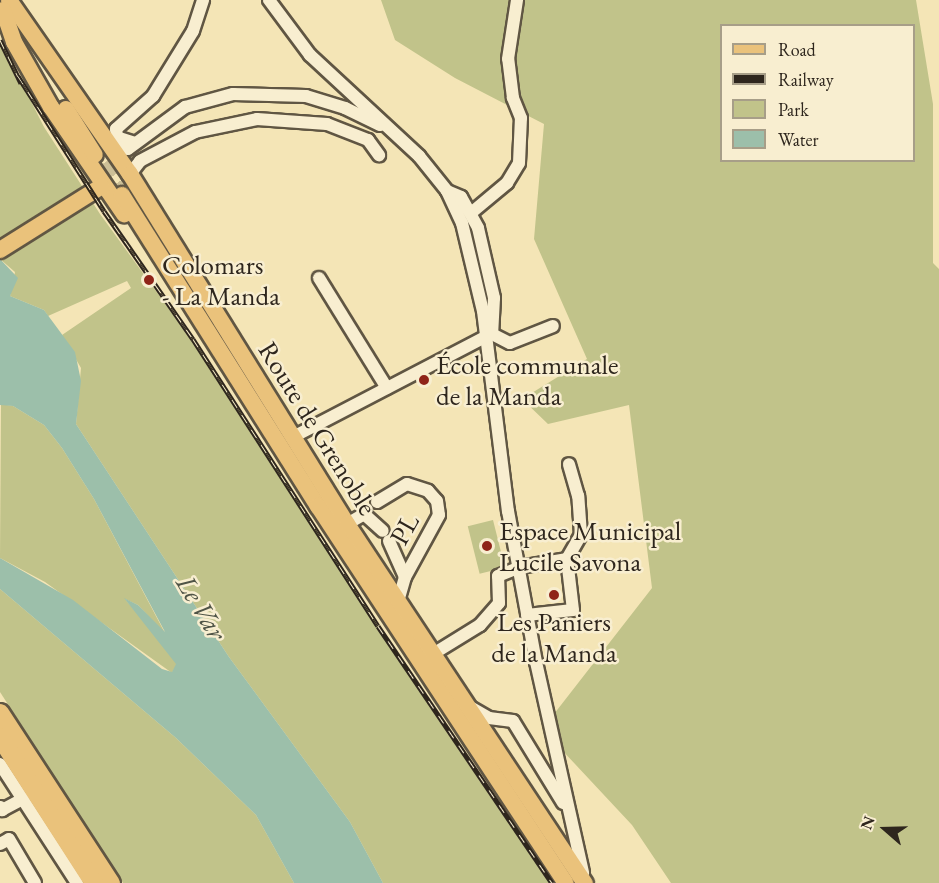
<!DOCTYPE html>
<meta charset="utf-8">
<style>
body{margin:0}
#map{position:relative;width:939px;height:883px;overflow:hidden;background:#f4e5b6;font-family:"EB Garamond",serif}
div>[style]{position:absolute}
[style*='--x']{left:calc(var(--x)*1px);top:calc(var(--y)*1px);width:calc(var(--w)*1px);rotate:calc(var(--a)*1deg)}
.green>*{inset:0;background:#c1c38a;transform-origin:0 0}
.water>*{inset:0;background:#9cbfaa}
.major-tunnel>*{height:16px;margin-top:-8px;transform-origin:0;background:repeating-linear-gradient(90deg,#ccbf97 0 16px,transparent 0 24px)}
.roads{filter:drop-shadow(2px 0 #605643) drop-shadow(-2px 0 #605643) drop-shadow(0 2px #605643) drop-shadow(0 -2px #605643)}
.minor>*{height:12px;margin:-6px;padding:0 6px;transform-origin:6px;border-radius:6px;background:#f8eed0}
.major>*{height:16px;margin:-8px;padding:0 8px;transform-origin:8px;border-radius:8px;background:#eac27b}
.highway>*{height:18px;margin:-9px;padding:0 9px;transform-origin:9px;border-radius:9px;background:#eac27b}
.rail>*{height:5px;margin-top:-2.5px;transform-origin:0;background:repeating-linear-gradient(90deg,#f8eed0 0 9px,#2e261d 0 18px);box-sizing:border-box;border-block:2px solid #2e261d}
.dots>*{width:16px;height:16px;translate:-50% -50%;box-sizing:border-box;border:3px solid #f8eed0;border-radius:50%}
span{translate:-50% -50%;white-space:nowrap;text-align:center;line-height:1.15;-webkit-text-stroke:5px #f8eed0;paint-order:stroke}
.poi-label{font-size:27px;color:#2e261d}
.left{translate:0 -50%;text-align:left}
.street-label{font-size:27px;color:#2e261d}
.water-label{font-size:28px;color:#4f5447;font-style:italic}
.legend{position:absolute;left:720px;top:24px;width:195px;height:138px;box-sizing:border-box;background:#f8eed0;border:2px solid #a79e88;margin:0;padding:8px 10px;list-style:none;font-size:18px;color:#2e261d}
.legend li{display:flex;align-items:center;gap:12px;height:30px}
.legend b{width:30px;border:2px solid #a79e88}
.north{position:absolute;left:855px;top:799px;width:60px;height:60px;-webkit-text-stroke:4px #f8eed0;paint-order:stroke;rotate:290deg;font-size:16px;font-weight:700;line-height:24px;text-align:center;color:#2e261d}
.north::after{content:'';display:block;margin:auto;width:21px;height:27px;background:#2e261d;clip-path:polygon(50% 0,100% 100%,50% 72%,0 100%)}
</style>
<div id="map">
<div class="green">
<i style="clip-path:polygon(evenodd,381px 0,916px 0,933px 104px,933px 263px,939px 269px,939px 883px,671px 883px,632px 825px,561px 749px,554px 714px,652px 588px,629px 405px,548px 424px,522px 399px,587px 359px,534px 239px,544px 124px,455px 78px,395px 40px,381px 0,722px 26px,914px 26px,914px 160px,722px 160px,722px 26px)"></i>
<i style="clip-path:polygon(0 40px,44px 127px,100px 214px,209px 364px,378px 626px,552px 883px,383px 883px,350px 822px,229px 657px,76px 424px,81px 368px,62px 335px,131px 288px,127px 281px,48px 316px,44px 310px,10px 296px,15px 272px,0 259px)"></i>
<i style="clip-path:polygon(1px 404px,13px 406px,44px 425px,62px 448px,94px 499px,166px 635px,138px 605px,125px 599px,170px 653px,177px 664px,172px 673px,45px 582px,0 558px)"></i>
<i style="left:493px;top:520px;width:49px;height:26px;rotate:76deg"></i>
<i style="clip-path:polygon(0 589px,176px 738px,256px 815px,294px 883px,123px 883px,0 692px)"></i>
</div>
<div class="water">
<i style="clip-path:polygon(0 259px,18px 278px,10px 296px,44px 310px,75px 352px,81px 381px,76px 424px,229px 657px,350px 822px,383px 883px,294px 883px,256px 815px,176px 738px,0 589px,0 558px,73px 600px,162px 669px,172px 672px,176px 664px,124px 598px,138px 605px,165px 632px,94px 499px,62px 448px,44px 425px,13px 406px,0 405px)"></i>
</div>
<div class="major-tunnel">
<i style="--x:101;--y:165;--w:37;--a:55"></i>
</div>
<div class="roads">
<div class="minor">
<i style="--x:269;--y:0;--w:69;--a:53.3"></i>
<i style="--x:310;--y:55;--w:149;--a:42.8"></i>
<i style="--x:419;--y:156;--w:45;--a:51.3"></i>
<i style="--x:447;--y:191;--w:35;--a:65"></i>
<i style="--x:462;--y:223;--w:90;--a:76.6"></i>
<i style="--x:483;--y:311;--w:202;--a:82.9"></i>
<i style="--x:508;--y:511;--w:154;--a:79.5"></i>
<i style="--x:536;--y:662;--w:216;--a:77.4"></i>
<i style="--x:135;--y:143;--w:19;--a:-162"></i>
<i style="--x:117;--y:137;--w:8;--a:-97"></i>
<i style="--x:116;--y:129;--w:50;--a:-41.7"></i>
<i style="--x:153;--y:96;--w:76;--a:-58.4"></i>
<i style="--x:193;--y:31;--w:33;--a:-72"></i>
<i style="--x:110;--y:146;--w:18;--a:9"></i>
<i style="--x:128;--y:149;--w:71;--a:-36.4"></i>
<i style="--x:185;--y:107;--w:50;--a:-15.2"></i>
<i style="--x:233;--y:94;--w:73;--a:1.6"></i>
<i style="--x:306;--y:96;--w:41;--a:17.1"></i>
<i style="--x:345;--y:108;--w:39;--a:26"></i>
<i style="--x:130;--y:174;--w:16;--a:-52"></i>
<i style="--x:140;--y:161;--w:62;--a:-27.8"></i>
<i style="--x:195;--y:132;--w:63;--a:-11.8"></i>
<i style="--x:257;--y:119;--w:70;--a:4.1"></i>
<i style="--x:327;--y:124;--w:44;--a:21.3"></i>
<i style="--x:368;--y:140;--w:19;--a:54"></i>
<i style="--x:447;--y:191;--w:15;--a:23"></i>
<i style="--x:461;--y:197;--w:35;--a:61"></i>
<i style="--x:478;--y:228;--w:72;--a:77.1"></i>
<i style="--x:494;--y:298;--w:36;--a:93"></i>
<i style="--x:471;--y:213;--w:47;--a:-39.8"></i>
<i style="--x:507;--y:183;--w:23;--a:-59"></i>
<i style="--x:519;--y:163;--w:45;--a:-87.5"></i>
<i style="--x:521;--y:118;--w:22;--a:-112"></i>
<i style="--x:513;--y:98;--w:39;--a:-97"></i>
<i style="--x:508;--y:59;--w:60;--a:-81.3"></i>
<i style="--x:319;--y:278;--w:129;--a:58.3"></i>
<i style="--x:492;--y:334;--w:20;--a:27"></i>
<i style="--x:510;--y:343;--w:46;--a:-21.6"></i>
<i style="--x:293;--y:437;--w:223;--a:-27.5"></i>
<i style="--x:377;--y:502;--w:35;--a:-31"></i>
<i style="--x:407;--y:484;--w:22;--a:18"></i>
<i style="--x:428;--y:491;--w:13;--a:48"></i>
<i style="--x:437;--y:501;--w:14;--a:82"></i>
<i style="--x:439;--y:515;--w:71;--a:118.7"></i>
<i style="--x:405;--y:577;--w:25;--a:106"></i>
<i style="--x:347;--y:524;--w:20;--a:-30"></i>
<i style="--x:364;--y:514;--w:25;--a:42"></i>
<i style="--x:389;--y:541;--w:39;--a:66"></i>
<i style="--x:527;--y:615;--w:46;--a:-6.2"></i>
<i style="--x:573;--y:610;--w:51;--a:-96.7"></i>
<i style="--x:567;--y:559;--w:28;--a:-60"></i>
<i style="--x:581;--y:535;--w:39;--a:-94"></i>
<i style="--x:578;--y:496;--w:33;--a:-106"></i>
<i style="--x:433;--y:654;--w:55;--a:-31.7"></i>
<i style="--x:480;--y:625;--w:29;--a:-49"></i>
<i style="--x:499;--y:603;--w:27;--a:-92"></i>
<i style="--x:498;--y:576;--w:24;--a:-22"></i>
<i style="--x:520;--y:567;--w:48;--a:-9.7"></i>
<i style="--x:470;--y:707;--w:22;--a:30"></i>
<i style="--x:489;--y:718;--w:24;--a:7"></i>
<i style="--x:513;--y:721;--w:96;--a:58.6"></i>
<i style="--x:0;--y:764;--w:142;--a:57.1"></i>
<i style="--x:0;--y:807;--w:4;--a:56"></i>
<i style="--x:2;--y:810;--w:24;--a:-28"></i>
<i style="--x:0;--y:844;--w:10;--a:-29"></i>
<i style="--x:9;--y:839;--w:51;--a:59.4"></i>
</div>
<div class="major">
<i style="--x:9;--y:0;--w:212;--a:55.2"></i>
<i style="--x:130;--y:174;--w:412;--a:58.2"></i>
<i style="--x:347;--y:524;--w:431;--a:56.5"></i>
<i style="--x:3;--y:10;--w:34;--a:71"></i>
<i style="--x:14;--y:42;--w:75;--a:60.4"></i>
<i style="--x:51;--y:107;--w:130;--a:55.7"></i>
<i style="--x:66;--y:109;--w:54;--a:57.8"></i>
<i style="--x:122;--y:195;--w:368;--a:57.8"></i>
<i style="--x:318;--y:506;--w:451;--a:56.7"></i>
<i style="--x:0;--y:250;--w:120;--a:-32.1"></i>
</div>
<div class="highway">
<i style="--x:0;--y:713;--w:203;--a:56.9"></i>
<i style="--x:0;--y:737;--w:174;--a:57.2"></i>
</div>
</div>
<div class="rail">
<i style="--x:0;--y:40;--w:48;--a:64"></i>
<i style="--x:18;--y:76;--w:160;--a:57.5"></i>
<i style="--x:104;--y:211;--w:156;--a:55.2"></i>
<i style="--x:193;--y:339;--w:341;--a:57.2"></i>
<i style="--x:378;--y:626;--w:310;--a:55.9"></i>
</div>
<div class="dots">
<i style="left:149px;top:280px;background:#8f2418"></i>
<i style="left:424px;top:380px;background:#8f2418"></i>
<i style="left:487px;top:546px;background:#8f2418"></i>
<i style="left:554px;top:595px;background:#8f2418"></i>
</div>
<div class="poi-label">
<span class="left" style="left:162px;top:280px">Colomars<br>- La Manda</span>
<span class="left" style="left:436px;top:380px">École communale<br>de la Manda</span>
<span class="left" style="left:499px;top:546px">Espace Municipal<br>Lucile Savona</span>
<span style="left:554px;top:637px">Les Paniers<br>de la Manda</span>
</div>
<div class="street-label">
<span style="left:318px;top:428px;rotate:58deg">Route de Grenoble</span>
<span style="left:404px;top:529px;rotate:-61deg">PL</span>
</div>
<div class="water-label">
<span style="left:202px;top:607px;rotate:59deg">Le Var</span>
</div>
<ul class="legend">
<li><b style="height:8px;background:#eac27b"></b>Road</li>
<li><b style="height:8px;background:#2e261d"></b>Railway</li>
<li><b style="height:16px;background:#c1c38a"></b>Park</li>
<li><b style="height:16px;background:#9cbfaa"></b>Water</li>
</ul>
<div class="north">N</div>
</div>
